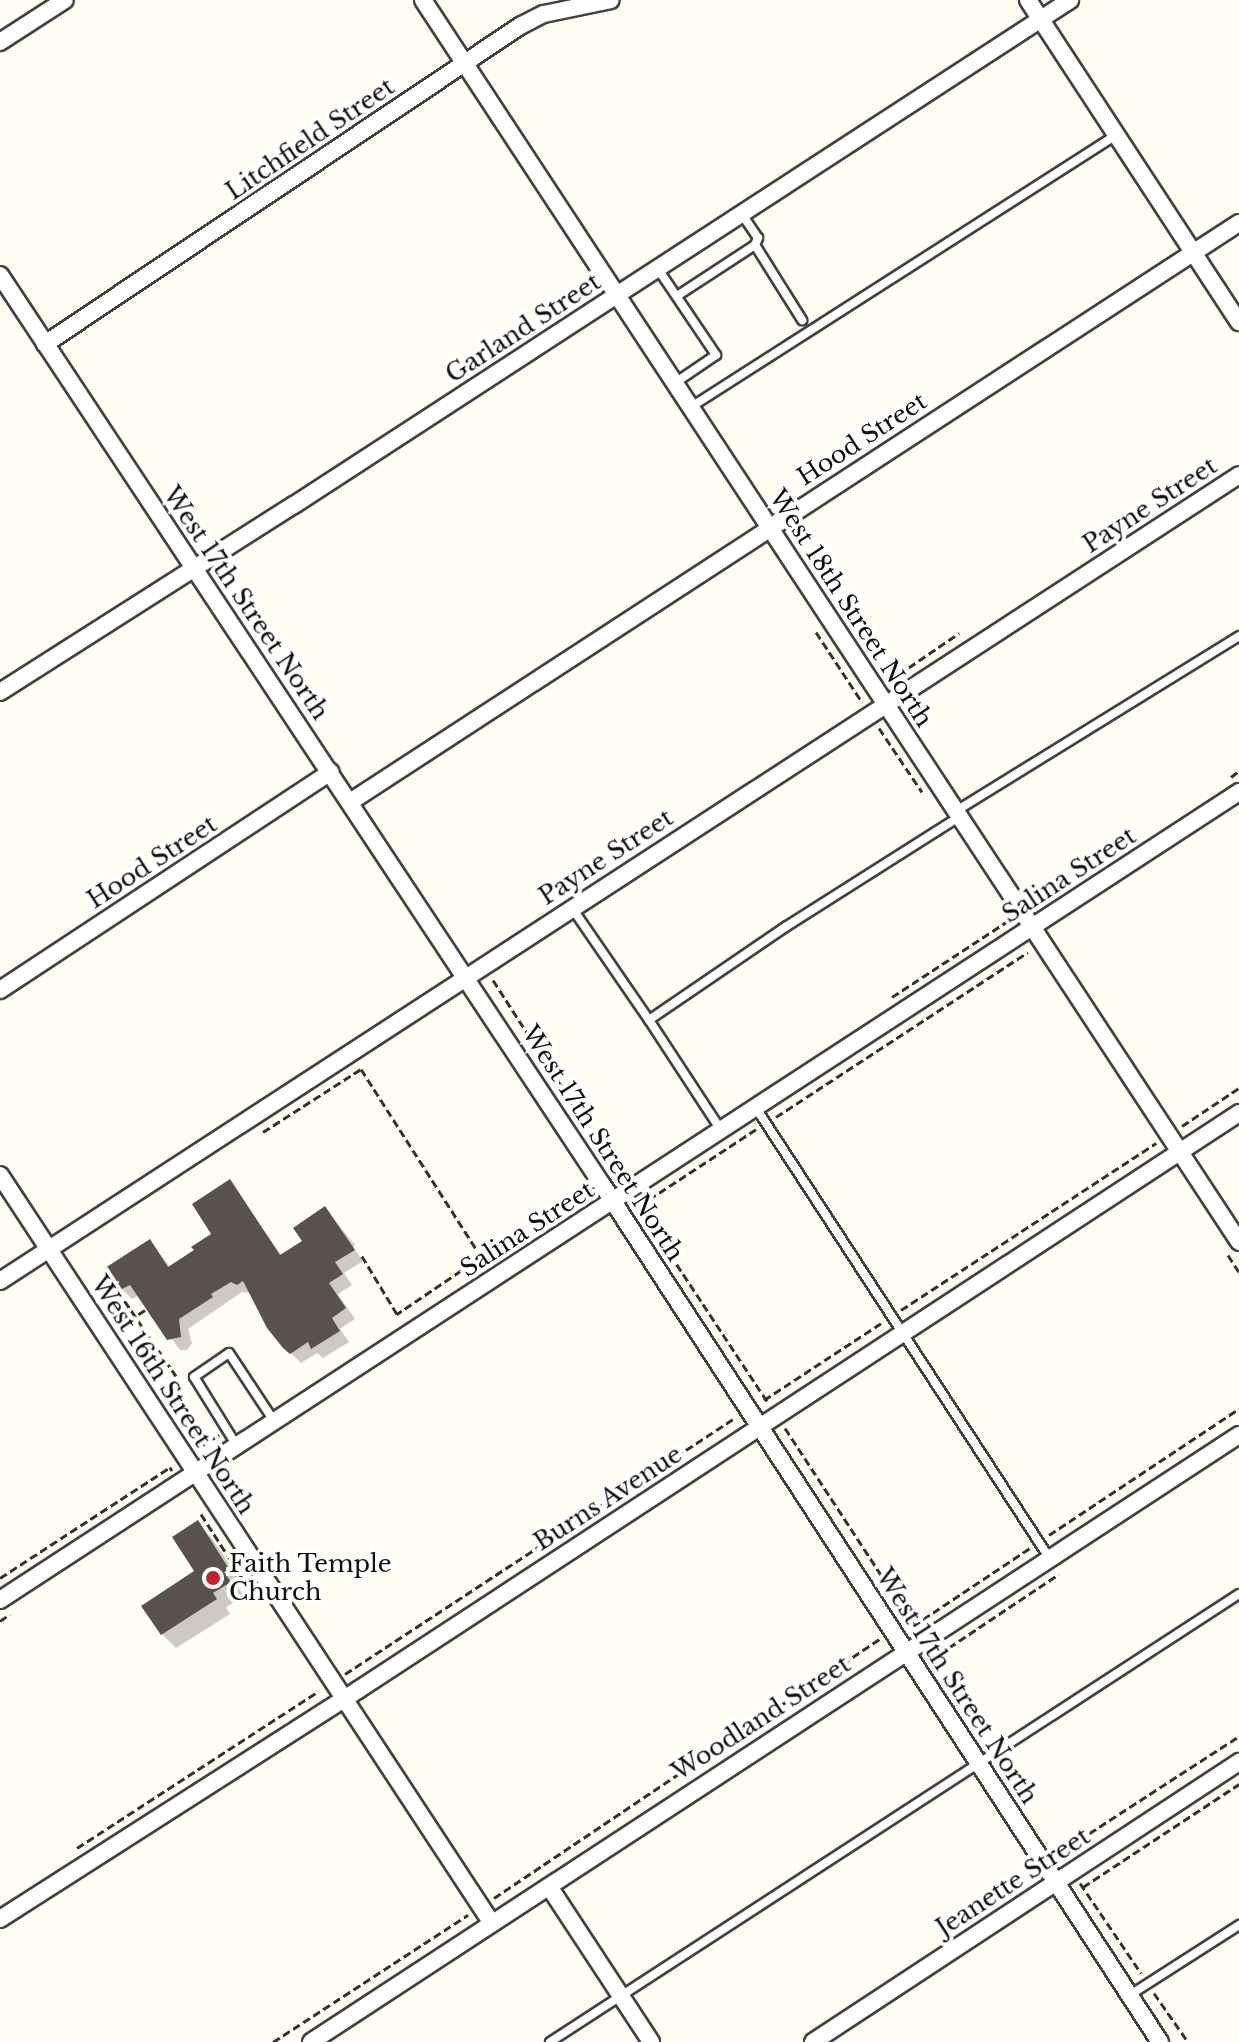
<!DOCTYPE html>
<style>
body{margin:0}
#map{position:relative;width:1239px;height:2042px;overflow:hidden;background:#fffdf2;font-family:"Libre Baskerville",serif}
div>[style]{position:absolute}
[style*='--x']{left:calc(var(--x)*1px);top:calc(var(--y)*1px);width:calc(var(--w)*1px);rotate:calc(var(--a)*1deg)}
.shadow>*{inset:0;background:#0003}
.building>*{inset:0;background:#59514c}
.path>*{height:3px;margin-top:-1.5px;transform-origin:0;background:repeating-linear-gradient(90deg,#323232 0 8px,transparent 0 12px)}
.roads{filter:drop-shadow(2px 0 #434343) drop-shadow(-2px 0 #434343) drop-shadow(0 2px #434343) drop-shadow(0 -2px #434343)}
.lane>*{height:8px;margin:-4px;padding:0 4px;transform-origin:4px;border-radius:4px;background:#fff}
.street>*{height:16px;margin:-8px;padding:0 8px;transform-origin:8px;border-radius:8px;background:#fff}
.dots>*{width:22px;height:22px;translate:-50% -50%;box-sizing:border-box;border:4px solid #fff;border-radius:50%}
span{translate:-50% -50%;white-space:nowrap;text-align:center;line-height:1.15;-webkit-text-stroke:8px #fff;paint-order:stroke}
.street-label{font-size:24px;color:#101010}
.poi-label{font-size:24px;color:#101010}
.left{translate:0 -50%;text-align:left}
</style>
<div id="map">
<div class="shadow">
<i style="clip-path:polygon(230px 1182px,282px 1256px,305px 1241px,325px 1209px,355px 1245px,353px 1247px,363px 1261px,344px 1273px,352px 1285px,338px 1294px,355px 1319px,340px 1329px,349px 1342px,323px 1358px,317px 1353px,301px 1363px,296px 1358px,284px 1347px,251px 1293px,242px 1292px,188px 1329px,192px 1343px,187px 1350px,180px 1350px,139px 1295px,132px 1299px,122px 1289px,150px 1241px,171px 1268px,214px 1234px)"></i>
<i style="clip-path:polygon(197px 1523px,211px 1537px,242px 1583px,237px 1586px,244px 1596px,226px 1607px,230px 1614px,176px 1648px,162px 1634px,197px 1572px)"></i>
</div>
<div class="building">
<i style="clip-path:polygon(230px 1179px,280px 1255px,302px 1241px,293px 1228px,325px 1206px,355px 1250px,335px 1262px,343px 1274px,329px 1283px,346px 1308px,332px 1318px,340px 1331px,311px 1349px,308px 1342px,290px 1354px,283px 1348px,267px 1328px,243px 1281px,237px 1285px,231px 1282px,211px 1294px,213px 1297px,179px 1319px,181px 1337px,167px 1340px,130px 1285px,120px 1290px,105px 1268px,150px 1239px,168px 1267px,194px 1250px,191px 1247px,211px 1234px,192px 1204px)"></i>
<i style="clip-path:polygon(198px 1520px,229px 1569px,224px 1572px,231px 1582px,213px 1593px,217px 1599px,161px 1635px,141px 1606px,194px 1571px,172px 1537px)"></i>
</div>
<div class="path">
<i style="--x:816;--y:632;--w:84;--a:56.7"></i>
<i style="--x:889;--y:681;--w:85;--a:-34.4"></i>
<i style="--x:879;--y:728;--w:77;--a:56.1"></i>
<i style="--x:1231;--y:777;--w:10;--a:-37"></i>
<i style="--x:493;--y:980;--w:234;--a:57.2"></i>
<i style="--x:892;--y:997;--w:140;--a:-33.3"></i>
<i style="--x:776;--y:1117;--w:301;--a:-33.2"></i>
<i style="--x:1182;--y:1126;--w:69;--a:-33.7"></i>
<i style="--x:263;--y:1132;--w:117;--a:-32.7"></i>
<i style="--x:361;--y:1069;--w:223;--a:57.4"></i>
<i style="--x:481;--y:1257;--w:102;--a:145.8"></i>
<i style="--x:397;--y:1314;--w:71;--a:-121.2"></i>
<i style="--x:637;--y:1204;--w:236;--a:56.6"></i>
<i style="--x:639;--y:1206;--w:140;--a:-33.3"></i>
<i style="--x:1228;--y:1255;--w:20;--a:57"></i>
<i style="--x:94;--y:1292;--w:20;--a:-33"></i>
<i style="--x:111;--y:1281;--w:115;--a:55.6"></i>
<i style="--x:901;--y:1310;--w:305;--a:-33.2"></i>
<i style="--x:118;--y:1327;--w:32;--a:-32"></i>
<i style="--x:764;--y:1400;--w:140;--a:-33.3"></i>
<i style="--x:785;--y:1428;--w:235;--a:56.8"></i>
<i style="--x:198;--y:1448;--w:25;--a:-32"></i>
<i style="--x:201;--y:1514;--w:93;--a:57.3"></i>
<i style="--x:1049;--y:1535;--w:228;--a:-33.6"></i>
<i style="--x:0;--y:1578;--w:203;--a:-33.1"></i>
<i style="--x:170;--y:1467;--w:4;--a:63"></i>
<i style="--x:0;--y:1621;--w:12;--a:-35"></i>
<i style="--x:913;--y:1626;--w:141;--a:-33.7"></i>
<i style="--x:929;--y:1661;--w:156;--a:-33.8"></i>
<i style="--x:345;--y:1674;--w:464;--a:-33.3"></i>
<i style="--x:77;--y:1848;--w:288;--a:-33"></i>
<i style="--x:1059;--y:1853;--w:215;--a:-33"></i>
<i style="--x:1080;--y:1883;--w:109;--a:55.9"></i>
<i style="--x:1083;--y:1887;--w:187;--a:-33.4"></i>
<i style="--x:494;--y:1898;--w:465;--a:-33.9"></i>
<i style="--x:1154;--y:1993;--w:60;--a:55.2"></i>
<i style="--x:273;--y:2042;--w:233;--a:-33.1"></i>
</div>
<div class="roads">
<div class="lane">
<i style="--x:755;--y:245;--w:89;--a:57.9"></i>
<i style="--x:658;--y:269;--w:104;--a:56"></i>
<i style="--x:716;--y:355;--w:50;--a:145.7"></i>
<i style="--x:677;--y:296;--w:93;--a:-33.2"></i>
<i style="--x:755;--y:245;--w:8;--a:-67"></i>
<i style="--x:758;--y:238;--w:29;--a:-124"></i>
<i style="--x:691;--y:407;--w:505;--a:-32.62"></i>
<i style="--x:956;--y:811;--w:333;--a:-31.7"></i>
<i style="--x:572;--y:908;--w:136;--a:55.5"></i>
<i style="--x:649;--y:1020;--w:167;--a:-34.3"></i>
<i style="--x:787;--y:926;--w:204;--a:-32.4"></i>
<i style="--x:649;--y:1020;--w:131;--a:56.8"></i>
<i style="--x:756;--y:1108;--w:538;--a:56.9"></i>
<i style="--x:237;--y:1446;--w:81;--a:-121.9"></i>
<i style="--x:194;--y:1377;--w:42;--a:-34.4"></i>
<i style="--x:229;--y:1353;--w:82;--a:56.5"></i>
<i style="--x:1130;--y:1995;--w:130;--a:-32.7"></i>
<i style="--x:550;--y:2042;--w:822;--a:-33.03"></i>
</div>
<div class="street">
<i style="--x:423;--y:0;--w:1486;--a:56.69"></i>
<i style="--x:1028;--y:0;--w:385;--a:56.8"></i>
<i style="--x:0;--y:42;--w:77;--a:-32.9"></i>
<i style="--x:0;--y:275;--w:1092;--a:56.5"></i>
<i style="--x:603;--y:1186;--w:1021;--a:56.95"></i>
<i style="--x:45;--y:344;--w:572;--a:-33.8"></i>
<i style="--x:520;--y:26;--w:27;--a:-27"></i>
<i style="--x:544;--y:14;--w:68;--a:-11.8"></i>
<i style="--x:0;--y:692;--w:348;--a:-32.5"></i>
<i style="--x:294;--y:505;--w:926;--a:-33.05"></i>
<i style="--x:350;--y:802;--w:1061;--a:-33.08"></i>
<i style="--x:0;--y:990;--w:396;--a:-33.4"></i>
<i style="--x:0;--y:1175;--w:894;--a:56.68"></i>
<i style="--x:0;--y:1281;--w:1478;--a:-33.04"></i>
<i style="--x:0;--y:1600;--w:1479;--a:-33.11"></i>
<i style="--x:550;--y:1888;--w:184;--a:56.7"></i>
<i style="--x:0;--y:1919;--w:425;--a:-32.6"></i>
<i style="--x:358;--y:1690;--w:1053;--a:-33.22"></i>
<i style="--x:311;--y:2042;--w:1109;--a:-33.19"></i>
<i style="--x:813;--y:2042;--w:510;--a:-33.32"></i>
</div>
</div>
<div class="dots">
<i style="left:213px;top:1578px;background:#c42428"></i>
</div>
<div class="street-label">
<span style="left:310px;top:139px;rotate:-34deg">Litchfield Street</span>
<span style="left:523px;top:328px;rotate:-33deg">Garland Street</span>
<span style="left:862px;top:439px;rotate:-33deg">Hood Street</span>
<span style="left:1150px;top:505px;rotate:-33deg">Payne Street</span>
<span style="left:246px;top:603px;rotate:56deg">West 17th Street North</span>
<span style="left:851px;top:608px;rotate:57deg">West 18th Street North</span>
<span style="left:606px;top:857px;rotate:-33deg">Payne Street</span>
<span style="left:152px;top:862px;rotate:-33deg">Hood Street</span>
<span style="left:1069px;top:875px;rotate:-33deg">Salina Street</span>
<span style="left:603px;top:1143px;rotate:57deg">West 17th Street North</span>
<span style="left:527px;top:1229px;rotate:-33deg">Salina Street</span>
<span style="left:173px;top:1395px;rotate:57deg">West 16th Street North</span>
<span style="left:608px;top:1498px;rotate:-33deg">Burns Avenue</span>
<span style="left:957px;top:1686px;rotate:57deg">West 17th Street North</span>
<span style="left:761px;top:1718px;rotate:-33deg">Woodland Street</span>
<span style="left:1013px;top:1882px;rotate:-33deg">Jeanette Street</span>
</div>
<div class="poi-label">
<span class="left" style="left:229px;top:1578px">Faith Temple<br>Church</span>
</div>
</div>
